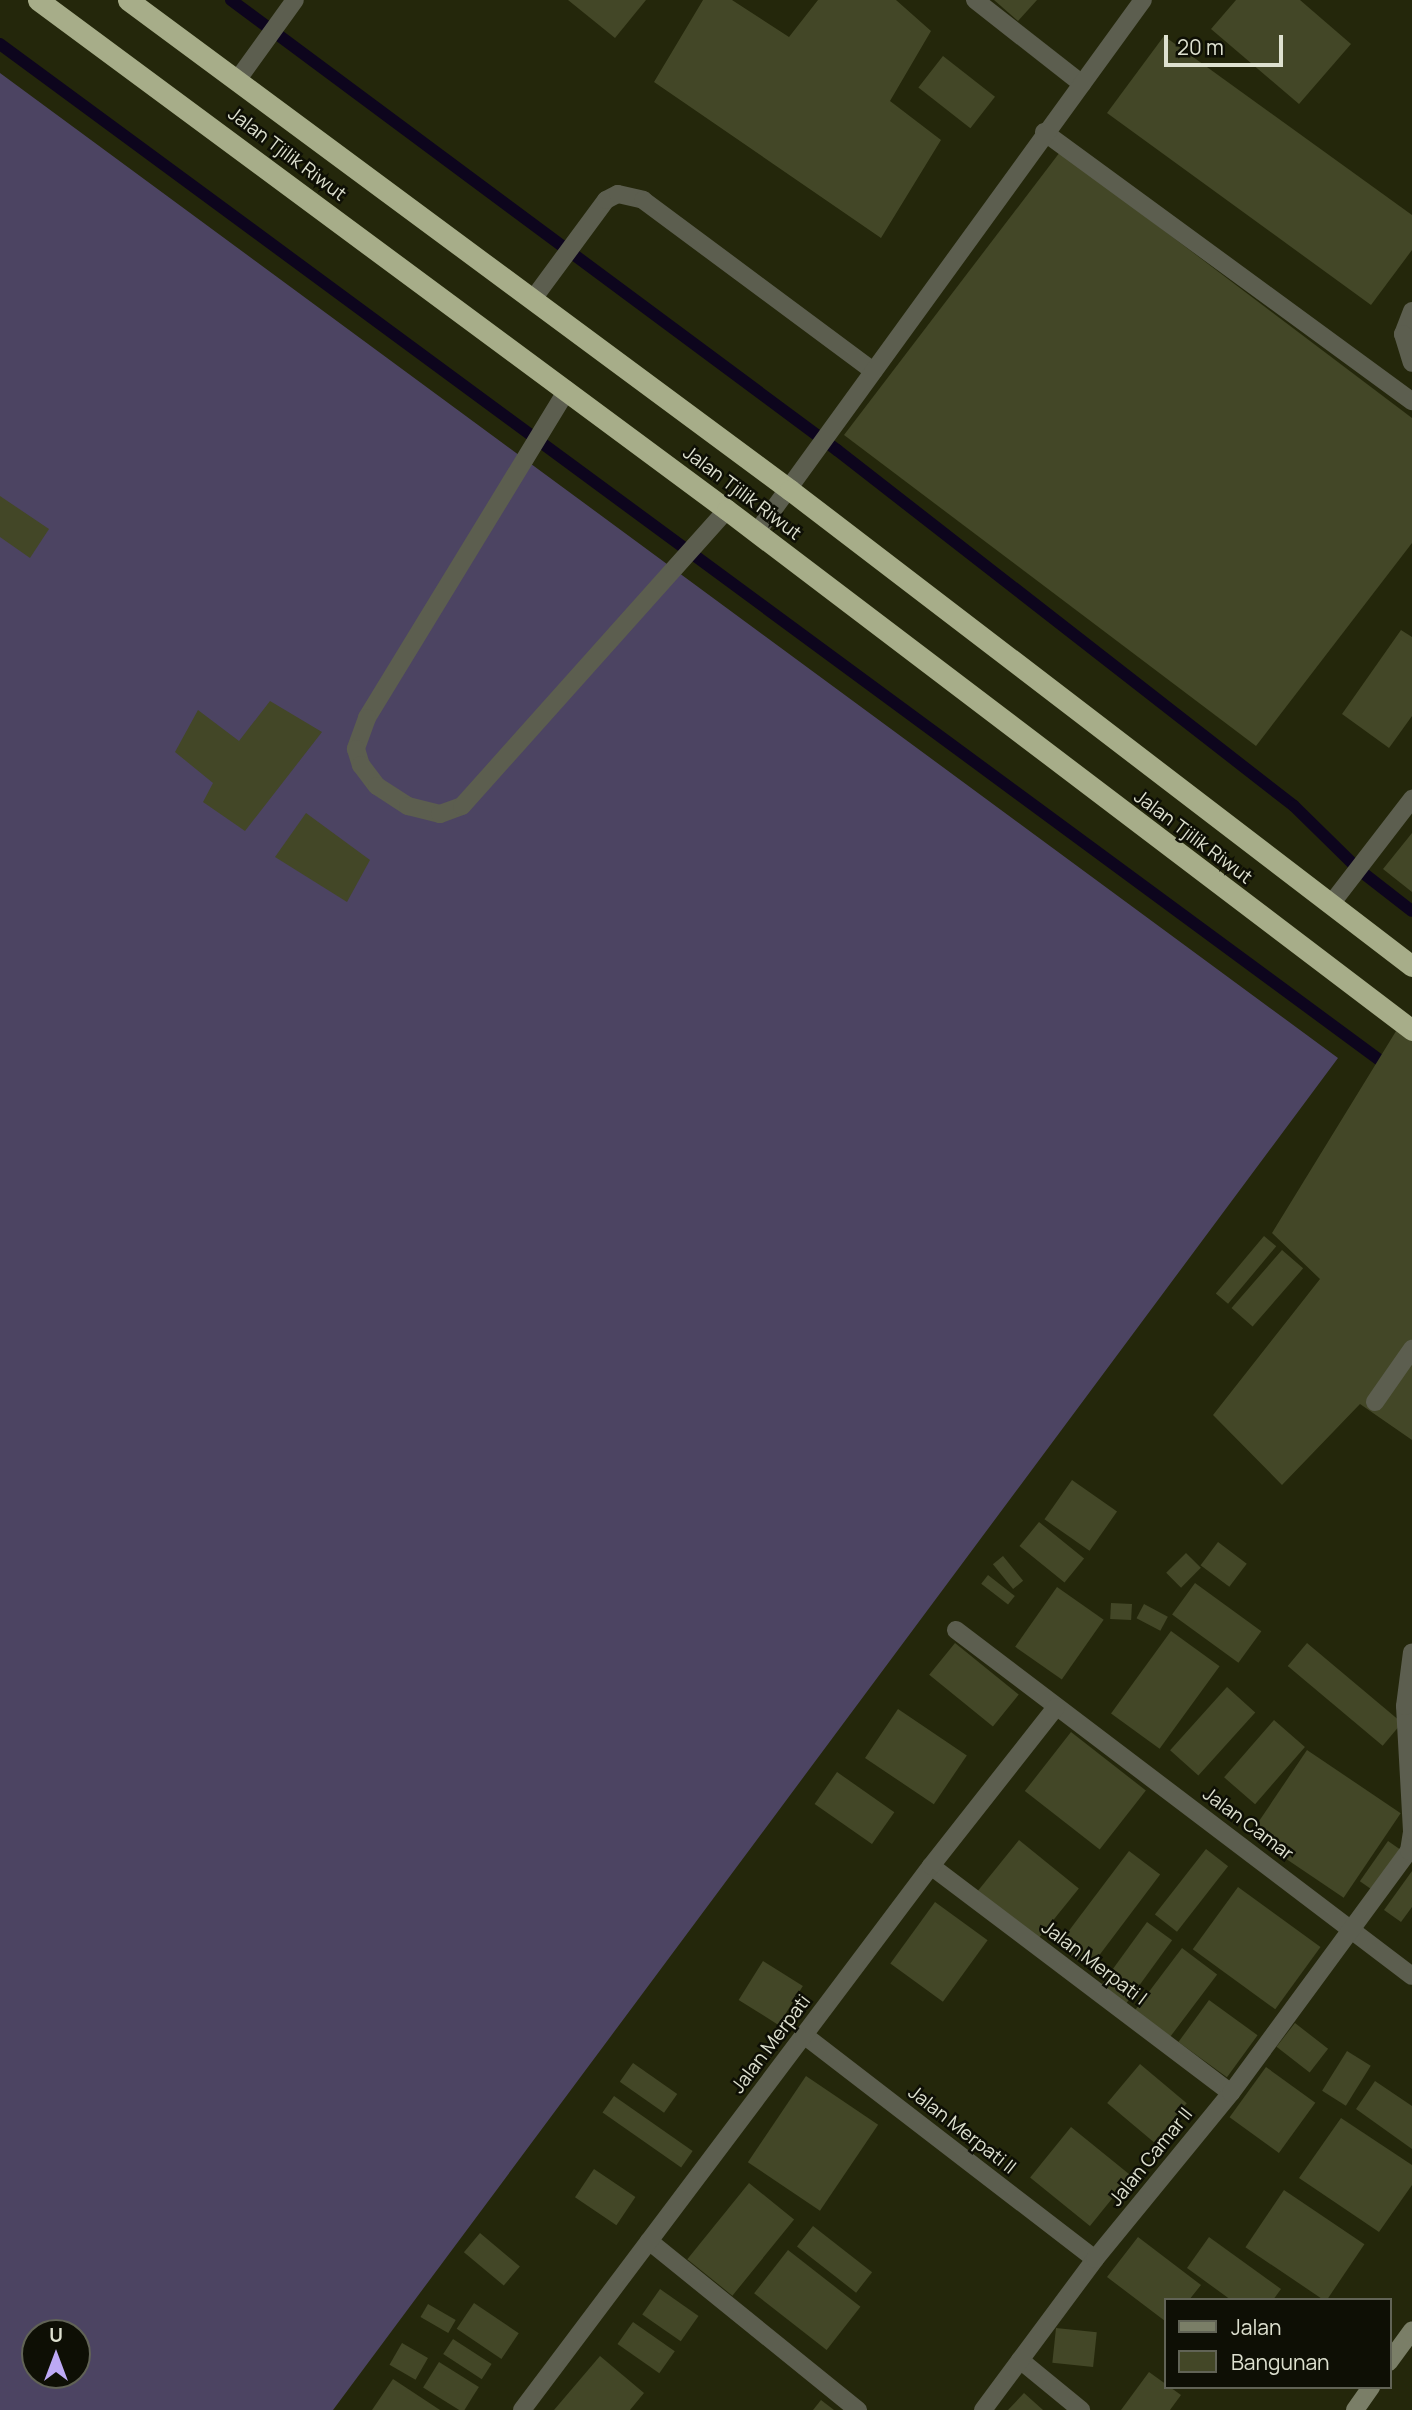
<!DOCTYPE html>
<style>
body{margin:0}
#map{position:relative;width:1412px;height:2410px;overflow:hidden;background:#24270b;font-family:Manrope,sans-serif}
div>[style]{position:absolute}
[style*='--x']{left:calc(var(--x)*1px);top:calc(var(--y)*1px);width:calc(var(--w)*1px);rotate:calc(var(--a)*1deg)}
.forest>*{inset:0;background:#4c4462}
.stream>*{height:12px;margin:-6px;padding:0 6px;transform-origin:6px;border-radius:6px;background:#0d051d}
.building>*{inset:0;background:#434727;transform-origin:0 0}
.lane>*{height:18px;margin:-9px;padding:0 9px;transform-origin:9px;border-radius:9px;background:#5c5e4f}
.street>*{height:18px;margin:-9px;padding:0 9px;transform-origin:9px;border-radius:9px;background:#5c5e4f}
.secondary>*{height:18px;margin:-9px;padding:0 9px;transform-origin:9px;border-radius:9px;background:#7a7e67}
.highway>*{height:21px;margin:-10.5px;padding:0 10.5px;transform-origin:10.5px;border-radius:10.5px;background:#a7ad89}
span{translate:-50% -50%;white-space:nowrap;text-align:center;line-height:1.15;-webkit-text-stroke:5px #0e0f05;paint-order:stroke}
.street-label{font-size:19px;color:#dee1d0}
.legend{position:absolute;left:1164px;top:2298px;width:228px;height:91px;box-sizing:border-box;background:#0e0f05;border:2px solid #616356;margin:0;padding:9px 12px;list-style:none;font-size:21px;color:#dee1d0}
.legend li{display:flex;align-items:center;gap:14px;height:35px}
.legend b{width:35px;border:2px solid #616356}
.north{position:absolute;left:21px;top:2319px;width:70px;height:70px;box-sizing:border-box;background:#0e0f05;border:2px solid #616356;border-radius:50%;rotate:0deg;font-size:19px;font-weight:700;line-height:28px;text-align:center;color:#dee1d0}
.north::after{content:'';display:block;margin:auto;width:24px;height:32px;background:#bda9f5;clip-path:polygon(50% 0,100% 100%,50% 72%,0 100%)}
.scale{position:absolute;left:1164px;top:35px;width:119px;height:32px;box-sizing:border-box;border:4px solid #dee1d0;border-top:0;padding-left:9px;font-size:21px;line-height:24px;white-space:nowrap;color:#dee1d0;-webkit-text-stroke:5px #0e0f05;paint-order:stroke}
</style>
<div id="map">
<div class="forest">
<i style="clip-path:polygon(evenodd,0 73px,1338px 1058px,333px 2410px,0 2410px,0 73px,35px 2333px,77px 2333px,77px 2375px,35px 2375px,35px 2333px)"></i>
</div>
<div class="stream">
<i style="--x:231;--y:0;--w:755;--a:36.6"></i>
<i style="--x:837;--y:450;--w:579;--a:37.92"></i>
<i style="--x:1294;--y:806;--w:90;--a:44.5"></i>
<i style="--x:1358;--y:869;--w:68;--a:37.9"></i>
<i style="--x:0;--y:44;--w:1754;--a:36.37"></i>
</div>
<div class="building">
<i style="clip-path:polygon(568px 0,646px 0,615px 38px)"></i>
<i style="clip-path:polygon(703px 0,732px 0,789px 37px,818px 0,896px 0,931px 31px,890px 101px,941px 140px,881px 238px,654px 82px)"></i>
<i style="clip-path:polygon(994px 0,1037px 0,1018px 21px)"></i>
<i style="clip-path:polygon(1236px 0,1300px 0,1351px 44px,1299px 104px,1211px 29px)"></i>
<i style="clip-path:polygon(1164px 36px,1412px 215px,1412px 250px,1371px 305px,1107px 113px)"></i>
<i style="left:943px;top:56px;width:66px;height:40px;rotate:38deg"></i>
<i style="clip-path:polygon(1060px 152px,1412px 418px,1412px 543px,1256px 746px,844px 435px)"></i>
<i style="clip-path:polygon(0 496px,49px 529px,30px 558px,0 537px)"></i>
<i style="clip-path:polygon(1401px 630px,1412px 637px,1412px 716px,1389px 748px,1342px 714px)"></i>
<i style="clip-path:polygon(270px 701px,322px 732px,245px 831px,203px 802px,213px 783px,175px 752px,198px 710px,239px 741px)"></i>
<i style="clip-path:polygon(306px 813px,370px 860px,347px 902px,275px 857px)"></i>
<i style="clip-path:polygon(1412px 833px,1412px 892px,1383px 869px)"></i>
<i style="clip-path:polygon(1401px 1023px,1412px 1031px,1412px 1440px,1360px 1404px,1282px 1485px,1213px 1415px,1320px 1279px,1272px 1233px)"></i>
<i style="left:1264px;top:1236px;width:16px;height:75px;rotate:40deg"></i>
<i style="left:1282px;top:1250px;width:28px;height:77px;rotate:41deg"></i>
<i style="left:1072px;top:1480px;width:55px;height:48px;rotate:35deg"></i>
<i style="left:1039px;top:1522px;width:58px;height:31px;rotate:39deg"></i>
<i style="left:1218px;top:1542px;width:36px;height:29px;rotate:37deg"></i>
<i style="left:1186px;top:1553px;width:21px;height:28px;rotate:45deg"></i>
<i style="left:1003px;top:1556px;width:32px;height:13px;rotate:51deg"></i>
<i style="left:988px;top:1575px;width:34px;height:11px;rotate:38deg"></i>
<i style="left:1195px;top:1583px;width:82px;height:39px;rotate:36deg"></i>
<i style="left:1057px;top:1587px;width:57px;height:73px;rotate:35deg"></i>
<i style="left:1111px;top:1603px;width:21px;height:16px;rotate:3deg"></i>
<i style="left:1144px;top:1604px;width:27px;height:16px;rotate:28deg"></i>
<i style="left:1171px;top:1631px;width:60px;height:102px;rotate:36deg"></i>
<i style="left:955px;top:1643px;width:82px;height:41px;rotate:39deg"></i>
<i style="left:1307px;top:1643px;width:124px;height:30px;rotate:40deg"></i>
<i style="left:1227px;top:1687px;width:38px;height:85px;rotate:42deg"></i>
<i style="left:898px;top:1709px;width:83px;height:59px;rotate:34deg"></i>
<i style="left:1274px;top:1720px;width:41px;height:76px;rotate:41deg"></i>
<i style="left:1071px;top:1732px;width:95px;height:75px;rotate:38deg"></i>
<i style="left:1307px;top:1750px;width:113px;height:102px;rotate:34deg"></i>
<i style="left:837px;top:1772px;width:70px;height:39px;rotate:35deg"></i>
<i style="left:1019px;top:1840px;width:77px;height:71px;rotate:39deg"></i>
<i style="left:1388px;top:1841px;width:21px;height:49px;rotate:35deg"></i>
<i style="left:1206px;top:1849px;width:28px;height:83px;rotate:38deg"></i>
<i style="left:1129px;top:1851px;width:39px;height:118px;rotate:37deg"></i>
<i style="clip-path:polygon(1412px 1871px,1412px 1907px,1401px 1922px,1384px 1910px)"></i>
<i style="left:1238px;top:1887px;width:102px;height:77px;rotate:36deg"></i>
<i style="left:935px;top:1902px;width:65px;height:76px;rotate:36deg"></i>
<i style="left:1147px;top:1922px;width:31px;height:79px;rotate:36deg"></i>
<i style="left:1182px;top:1948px;width:44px;height:79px;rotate:37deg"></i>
<i style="left:763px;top:1961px;width:47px;height:46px;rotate:32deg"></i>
<i style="left:1209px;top:2000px;width:60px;height:52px;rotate:36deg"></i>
<i style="left:1295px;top:2023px;width:42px;height:30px;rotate:38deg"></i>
<i style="left:1347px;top:2051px;width:28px;height:47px;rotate:32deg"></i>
<i style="left:633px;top:2063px;width:54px;height:23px;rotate:35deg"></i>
<i style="left:1140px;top:2064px;width:61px;height:51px;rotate:40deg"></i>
<i style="left:1266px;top:2067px;width:61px;height:62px;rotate:36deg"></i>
<i style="left:806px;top:2076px;width:87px;height:104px;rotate:34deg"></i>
<i style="clip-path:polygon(1375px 2081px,1412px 2106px,1412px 2149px,1356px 2109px)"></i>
<i style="left:614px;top:2096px;width:96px;height:20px;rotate:35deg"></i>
<i style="clip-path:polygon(1341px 2118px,1412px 2165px,1412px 2185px,1379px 2232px,1299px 2178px)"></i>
<i style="left:1071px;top:2127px;width:77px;height:65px;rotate:39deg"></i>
<i style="left:594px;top:2169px;width:50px;height:34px;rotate:34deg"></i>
<i style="left:749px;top:2183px;width:58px;height:98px;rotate:39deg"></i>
<i style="left:1284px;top:2190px;width:97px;height:69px;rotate:34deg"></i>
<i style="left:813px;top:2226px;width:75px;height:26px;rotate:38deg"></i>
<i style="left:480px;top:2233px;width:52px;height:25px;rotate:40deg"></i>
<i style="clip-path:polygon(1138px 2237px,1201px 2285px,1189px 2300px,1165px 2300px,1165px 2321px,1107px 2277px)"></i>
<i style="clip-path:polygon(1209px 2237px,1281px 2289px,1273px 2300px,1231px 2300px,1187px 2268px)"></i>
<i style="left:788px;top:2250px;width:92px;height:55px;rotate:38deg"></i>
<i style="left:660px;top:2289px;width:47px;height:31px;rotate:35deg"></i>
<i style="left:474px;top:2303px;width:54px;height:31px;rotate:34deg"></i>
<i style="left:428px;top:2304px;width:32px;height:15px;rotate:30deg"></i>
<i style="left:633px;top:2322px;width:51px;height:27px;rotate:35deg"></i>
<i style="left:1056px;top:2328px;width:41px;height:35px;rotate:6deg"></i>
<i style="left:453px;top:2339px;width:46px;height:18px;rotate:33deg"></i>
<i style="left:402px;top:2343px;width:30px;height:25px;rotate:30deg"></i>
<i style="clip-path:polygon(600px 2356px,644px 2393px,630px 2410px,554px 2410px)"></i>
<i style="left:439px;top:2362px;width:47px;height:30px;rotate:32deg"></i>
<i style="clip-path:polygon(1149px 2372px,1181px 2395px,1170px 2410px,1121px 2410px)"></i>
<i style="clip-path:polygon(393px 2379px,440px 2410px,372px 2410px)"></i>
<i style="clip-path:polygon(1024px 2393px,1043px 2410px,1008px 2410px)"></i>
<i style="clip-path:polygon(821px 2400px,834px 2410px,813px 2410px)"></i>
</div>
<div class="lane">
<i style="--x:1044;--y:132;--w:456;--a:36.2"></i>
<i style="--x:533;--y:299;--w:123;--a:-53.6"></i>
<i style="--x:606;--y:200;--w:13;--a:-27"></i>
<i style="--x:618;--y:194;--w:26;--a:13"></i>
<i style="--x:643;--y:200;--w:287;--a:36.6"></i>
<i style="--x:1412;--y:311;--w:25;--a:111"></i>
<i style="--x:1403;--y:334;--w:30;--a:73"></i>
<i style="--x:567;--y:390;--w:384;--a:121.4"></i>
<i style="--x:367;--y:718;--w:33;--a:110"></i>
<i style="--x:356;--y:749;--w:17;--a:73"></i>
<i style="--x:361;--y:765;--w:26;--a:53"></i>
<i style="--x:377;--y:786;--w:37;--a:33"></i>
<i style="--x:408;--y:806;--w:33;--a:14"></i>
<i style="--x:440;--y:814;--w:23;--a:-20"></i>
<i style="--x:462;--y:806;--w:397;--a:-48.2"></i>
<i style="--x:1375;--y:1402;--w:65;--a:-55.1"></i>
</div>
<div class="street">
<i style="--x:975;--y:0;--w:136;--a:38.1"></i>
<i style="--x:238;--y:79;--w:97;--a:-54.2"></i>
<i style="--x:757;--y:532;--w:657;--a:-54.04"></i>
<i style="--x:1331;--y:904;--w:133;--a:-52.4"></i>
<i style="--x:956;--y:1630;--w:572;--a:37.19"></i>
<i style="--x:931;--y:1866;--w:376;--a:37.1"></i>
<i style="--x:804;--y:2035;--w:367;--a:37.6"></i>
<i style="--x:649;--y:2241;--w:269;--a:39"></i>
<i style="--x:1020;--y:2360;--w:79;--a:39.3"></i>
<i style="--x:522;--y:2410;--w:681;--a:-53.06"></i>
<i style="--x:931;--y:1866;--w:202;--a:-51.8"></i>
<i style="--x:983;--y:2410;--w:188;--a:-53.4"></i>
<i style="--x:1095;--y:2259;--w:215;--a:-50.7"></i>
<i style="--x:1231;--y:2093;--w:300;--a:-53.7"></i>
<i style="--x:1409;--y:1851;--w:20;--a:-81"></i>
<i style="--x:1412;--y:1831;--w:125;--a:-93.2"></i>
<i style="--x:1405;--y:1706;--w:54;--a:-82.6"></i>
</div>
<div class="secondary">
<i style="--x:1389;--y:2362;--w:39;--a:-54"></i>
<i style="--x:1355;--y:2410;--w:28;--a:-55"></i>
</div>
<div class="highway">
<i style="--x:38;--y:0;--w:857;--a:36.51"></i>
<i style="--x:727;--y:510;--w:860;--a:37.2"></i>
<i style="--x:128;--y:0;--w:824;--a:36.51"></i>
<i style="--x:790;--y:490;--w:783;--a:37.43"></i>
</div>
<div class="street-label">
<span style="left:287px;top:154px;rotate:37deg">Jalan Tjilik Riwut</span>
<span style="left:742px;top:493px;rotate:37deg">Jalan Tjilik Riwut</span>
<span style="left:1193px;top:837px;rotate:37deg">Jalan Tjilik Riwut</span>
<span style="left:1248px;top:1824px;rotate:37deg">Jalan Camar</span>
<span style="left:1094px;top:1963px;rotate:37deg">Jalan Merpati I</span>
<span style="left:771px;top:2044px;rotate:-53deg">Jalan Merpati</span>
<span style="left:962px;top:2130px;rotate:38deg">Jalan Merpati II</span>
<span style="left:1151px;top:2157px;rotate:-51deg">Jalan Camar II</span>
</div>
<ul class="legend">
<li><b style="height:9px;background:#7a7e67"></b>Jalan</li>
<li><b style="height:19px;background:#434727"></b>Bangunan</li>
</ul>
<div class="north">U</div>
<div class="scale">20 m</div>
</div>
